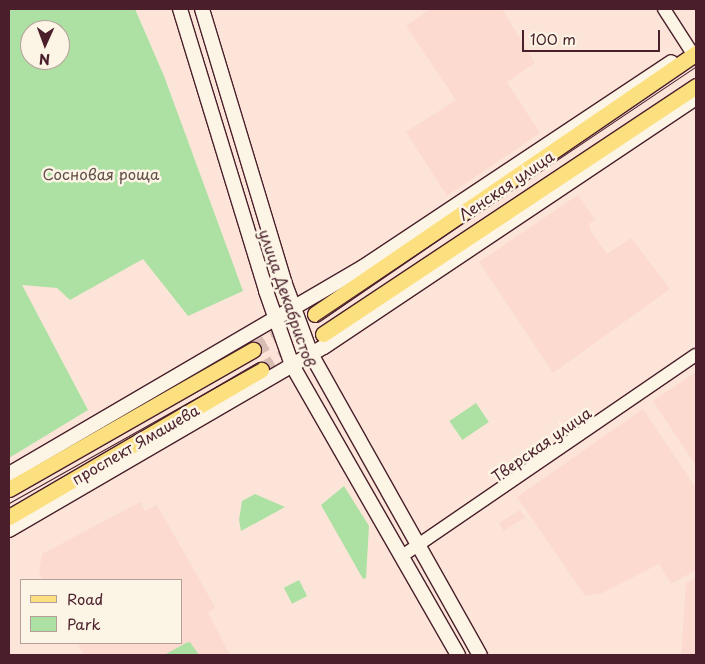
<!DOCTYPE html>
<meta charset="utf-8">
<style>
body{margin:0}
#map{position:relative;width:705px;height:664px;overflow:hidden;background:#fce5d8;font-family:"Playpen Sans",sans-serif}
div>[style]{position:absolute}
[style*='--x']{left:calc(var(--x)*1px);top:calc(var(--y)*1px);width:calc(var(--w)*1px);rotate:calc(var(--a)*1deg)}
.built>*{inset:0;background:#fcdacf;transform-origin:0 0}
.green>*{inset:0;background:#ade1a3;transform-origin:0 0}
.primary-tunnel>*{height:15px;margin-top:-7.5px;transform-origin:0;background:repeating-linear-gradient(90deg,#d8bdb5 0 15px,transparent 0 23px)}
.roads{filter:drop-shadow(1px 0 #4a1f2b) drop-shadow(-1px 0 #4a1f2b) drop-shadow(0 1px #4a1f2b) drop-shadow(0 -1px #4a1f2b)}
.tertiary>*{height:12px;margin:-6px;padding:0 6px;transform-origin:6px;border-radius:6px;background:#fcf5e5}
.secondary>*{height:14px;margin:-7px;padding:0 7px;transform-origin:7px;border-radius:7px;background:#fcf5e5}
.primary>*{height:15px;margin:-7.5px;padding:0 7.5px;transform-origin:7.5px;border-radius:7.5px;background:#fce080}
.tram>*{height:1px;margin:-0.5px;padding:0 0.5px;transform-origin:0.5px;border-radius:0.5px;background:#4a1f2b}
span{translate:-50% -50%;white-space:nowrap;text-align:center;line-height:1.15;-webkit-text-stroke:5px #fcf5e5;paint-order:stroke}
.park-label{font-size:15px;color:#635049}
.street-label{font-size:15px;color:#4a1f2b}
.frame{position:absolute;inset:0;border:10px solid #4a1f2b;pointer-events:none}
.legend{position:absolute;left:20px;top:579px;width:162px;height:65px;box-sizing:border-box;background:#fcf5e5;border:1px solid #b59f9b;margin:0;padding:6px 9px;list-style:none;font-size:15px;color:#4a1f2b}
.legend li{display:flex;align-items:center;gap:10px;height:25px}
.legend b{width:25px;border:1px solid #b59f9b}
.north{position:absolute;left:20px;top:20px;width:50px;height:50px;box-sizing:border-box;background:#fcf5e5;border:1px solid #b59f9b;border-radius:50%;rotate:182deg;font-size:14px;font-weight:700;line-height:20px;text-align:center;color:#4a1f2b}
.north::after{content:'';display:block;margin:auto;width:18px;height:22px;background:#4a1f2b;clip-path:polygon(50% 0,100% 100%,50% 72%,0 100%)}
.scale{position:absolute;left:522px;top:30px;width:138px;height:22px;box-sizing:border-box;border:2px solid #4a1f2b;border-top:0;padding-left:6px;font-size:15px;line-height:18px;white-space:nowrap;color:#4a1f2b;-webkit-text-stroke:4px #fcf5e5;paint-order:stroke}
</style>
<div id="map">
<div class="built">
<i style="clip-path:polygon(430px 9px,502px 9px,535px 63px,507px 82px,540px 133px,447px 196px,406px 132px,456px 100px,406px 26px)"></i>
<i style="clip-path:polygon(578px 195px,595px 220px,589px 224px,591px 231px,607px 254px,631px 238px,670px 289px,553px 373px,479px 262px)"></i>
<i style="clip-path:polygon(696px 372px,696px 466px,653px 401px)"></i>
<i style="clip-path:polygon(643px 409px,696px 488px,696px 570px,671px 584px,659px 564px,602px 593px,585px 596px,517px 497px)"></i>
<i style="clip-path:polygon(140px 502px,145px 511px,157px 505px,215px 607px,208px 613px,230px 655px,84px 655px,77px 643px,181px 643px,181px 580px,43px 580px,39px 572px,42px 554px)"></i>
<i style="left:520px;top:510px;width:9px;height:25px;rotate:58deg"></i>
<i style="clip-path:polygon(696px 577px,696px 655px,681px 655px,686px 583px)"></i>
</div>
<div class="green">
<i style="clip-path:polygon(evenodd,9px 9px,135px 9px,164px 76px,243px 291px,188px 316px,143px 259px,70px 300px,57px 288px,22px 285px,88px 410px,9px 458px,9px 9px,30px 30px,60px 30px,60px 60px,30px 60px,30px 30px)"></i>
<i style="left:476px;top:403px;width:23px;height:32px;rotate:56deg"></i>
<i style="clip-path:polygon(344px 486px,369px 526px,366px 578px,363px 579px,321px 505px)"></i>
<i style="clip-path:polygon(255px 494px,285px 507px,241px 531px,239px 520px,242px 501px)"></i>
<i style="left:299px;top:580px;width:18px;height:17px;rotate:63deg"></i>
<i style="clip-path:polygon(190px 642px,199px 655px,164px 655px,186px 643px)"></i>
</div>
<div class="primary-tunnel">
<i style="--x:253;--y:350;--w:72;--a:-30.1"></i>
<i style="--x:261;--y:370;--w:72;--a:-30.1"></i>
</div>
<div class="roads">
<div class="tertiary">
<i style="--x:664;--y:9;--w:50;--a:57.3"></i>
<i style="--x:402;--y:556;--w:356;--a:-34.4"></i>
</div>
<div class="secondary">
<i style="--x:180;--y:9;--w:295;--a:73"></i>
<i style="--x:266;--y:291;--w:78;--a:70.6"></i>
<i style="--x:292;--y:365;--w:334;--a:60.2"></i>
<i style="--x:202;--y:9;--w:287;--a:73.2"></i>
<i style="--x:285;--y:284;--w:75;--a:69.6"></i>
<i style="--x:311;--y:354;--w:345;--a:60.7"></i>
<i style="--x:9;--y:474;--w:410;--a:-30.3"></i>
<i style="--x:363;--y:267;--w:370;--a:-33.6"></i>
<i style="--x:9;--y:530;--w:364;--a:-30.2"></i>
<i style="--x:324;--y:347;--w:448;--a:-33.8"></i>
</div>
<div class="primary">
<i style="--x:315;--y:314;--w:462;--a:-34.4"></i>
<i style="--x:323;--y:334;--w:448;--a:-33.6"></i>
<i style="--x:9;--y:489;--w:281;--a:-29.7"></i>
<i style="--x:9;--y:517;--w:292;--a:-30.3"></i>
</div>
</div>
<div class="tram">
<i style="--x:317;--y:321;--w:457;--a:-33.9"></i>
<i style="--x:9;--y:503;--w:286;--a:-29.3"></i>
</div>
<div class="park-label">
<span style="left:101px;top:174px">Сосновая роща</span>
</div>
<div class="street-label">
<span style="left:506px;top:185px;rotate:-34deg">Ленская улица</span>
<span style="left:288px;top:298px;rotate:71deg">улица Декабристов</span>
<span style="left:135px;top:444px;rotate:-30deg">проспект Ямашева</span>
<span style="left:541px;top:444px;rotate:-35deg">Тверская улица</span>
</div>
<div class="frame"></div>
<ul class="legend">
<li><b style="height:6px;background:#fce080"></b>Road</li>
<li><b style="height:14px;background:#ade1a3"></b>Park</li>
</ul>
<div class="north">N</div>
<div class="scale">100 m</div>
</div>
